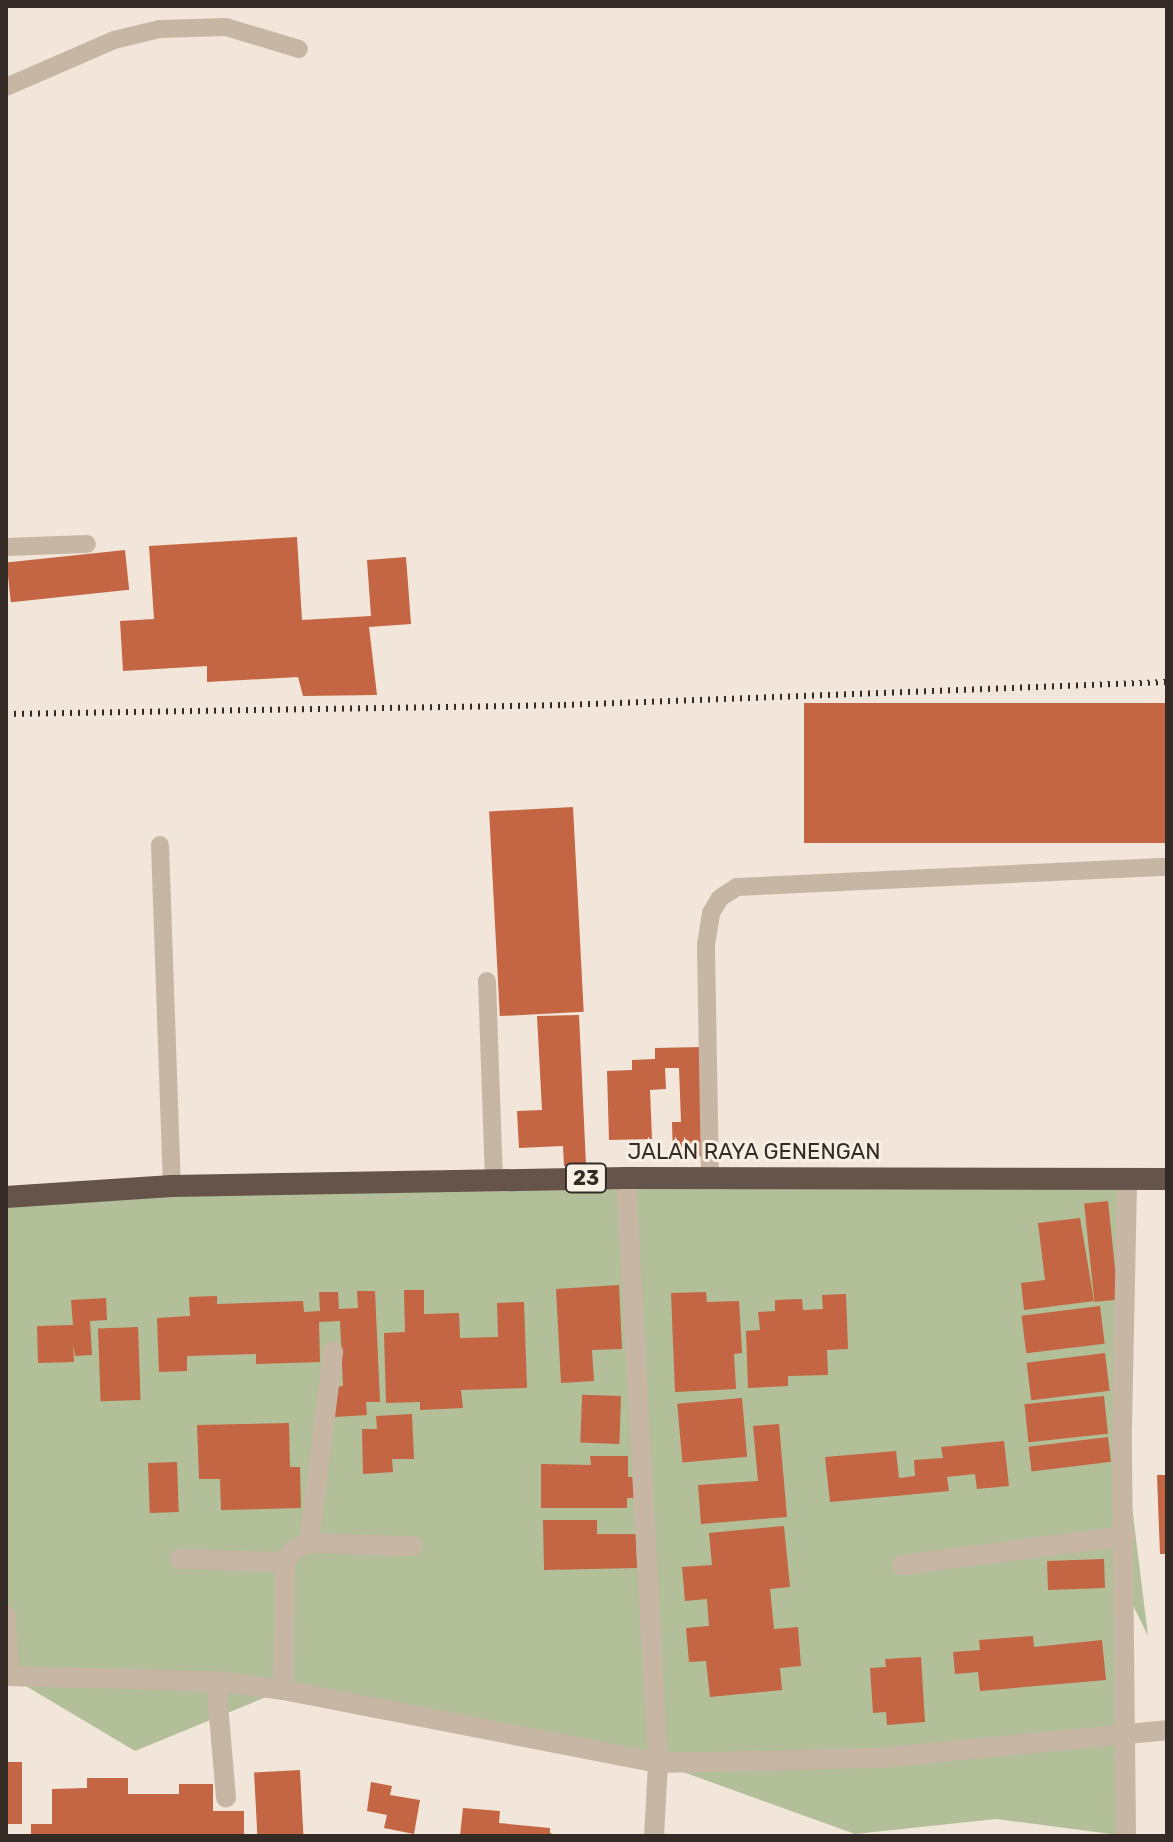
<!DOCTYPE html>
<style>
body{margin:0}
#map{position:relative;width:1173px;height:1842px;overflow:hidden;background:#f1e6d9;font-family:Rubik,sans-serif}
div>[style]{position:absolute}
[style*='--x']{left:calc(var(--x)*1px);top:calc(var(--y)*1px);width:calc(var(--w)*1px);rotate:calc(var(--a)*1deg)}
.green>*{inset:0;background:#b2bf99}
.building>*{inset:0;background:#c46543;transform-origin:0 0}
.service>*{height:18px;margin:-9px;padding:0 9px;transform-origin:9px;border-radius:9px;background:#c8b6a5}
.minor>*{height:20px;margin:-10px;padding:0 10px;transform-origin:10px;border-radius:10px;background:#c8b6a5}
.trunk>*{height:22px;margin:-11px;padding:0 11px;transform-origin:11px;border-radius:11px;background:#66544a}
.rail>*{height:6px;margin-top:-3px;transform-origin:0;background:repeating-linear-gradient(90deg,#342b26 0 2px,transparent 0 8px)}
span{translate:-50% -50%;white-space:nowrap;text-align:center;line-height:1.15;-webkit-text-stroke:6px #f8f0e5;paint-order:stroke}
.shield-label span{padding:2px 6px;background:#f8f0e5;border:2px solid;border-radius:6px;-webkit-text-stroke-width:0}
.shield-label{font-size:20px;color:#342b26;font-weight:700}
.street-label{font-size:22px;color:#342b26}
.frame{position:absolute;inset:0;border:8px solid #342b26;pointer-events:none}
</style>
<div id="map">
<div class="green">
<i style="clip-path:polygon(1127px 1179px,1122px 1425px,1148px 1636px,1127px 1593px,1126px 1836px,996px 1819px,855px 1834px,658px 1763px,283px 1690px,135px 1751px,9px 1676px,6px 1682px,6px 1197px)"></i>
</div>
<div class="building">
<i style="clip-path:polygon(297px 537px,302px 620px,371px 616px,367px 560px,406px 557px,411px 624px,369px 627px,377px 695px,303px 696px,298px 677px,207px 682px,207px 666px,123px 671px,120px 621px,154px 619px,149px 546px)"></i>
<i style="left:125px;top:550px;width:40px;height:119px;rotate:84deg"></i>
<i style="left:1167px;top:703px;width:140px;height:363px;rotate:90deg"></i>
<i style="left:573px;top:807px;width:205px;height:84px;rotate:87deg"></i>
<i style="clip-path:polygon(579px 1015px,586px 1165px,564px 1166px,563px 1146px,519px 1148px,517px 1111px,542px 1110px,537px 1016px)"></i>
<i style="clip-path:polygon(703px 1047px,707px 1156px,673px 1157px,672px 1122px,681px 1122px,679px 1068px,665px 1068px,666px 1089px,650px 1090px,652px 1139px,609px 1140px,607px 1071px,632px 1070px,632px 1060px,655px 1059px,655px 1048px)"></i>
<i style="left:1108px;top:1201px;width:99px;height:24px;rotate:84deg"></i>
<i style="clip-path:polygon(1080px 1218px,1094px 1301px,1024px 1310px,1021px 1283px,1045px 1280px,1038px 1223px)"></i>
<i style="clip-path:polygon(619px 1285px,622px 1349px,592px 1350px,594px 1381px,561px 1383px,556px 1289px)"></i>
<i style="clip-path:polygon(404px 1290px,424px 1290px,424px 1314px,459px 1313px,460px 1338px,498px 1337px,497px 1303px,524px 1302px,527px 1388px,461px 1390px,463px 1408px,420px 1410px,420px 1402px,386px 1403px,384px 1333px,405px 1332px)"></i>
<i style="clip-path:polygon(357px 1291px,375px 1291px,380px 1402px,366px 1402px,367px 1415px,335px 1417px,334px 1387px,343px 1386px,340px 1321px,319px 1322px,320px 1362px,256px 1364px,256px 1354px,187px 1356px,187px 1371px,159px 1372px,157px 1318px,190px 1316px,189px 1297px,217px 1296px,217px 1304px,303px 1301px,304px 1312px,320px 1311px,319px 1292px,338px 1292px,339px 1309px,358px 1308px)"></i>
<i style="clip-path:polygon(706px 1292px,707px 1302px,739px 1301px,742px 1353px,734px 1354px,736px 1389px,675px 1392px,671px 1293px)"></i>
<i style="clip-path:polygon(846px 1294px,848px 1349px,827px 1350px,828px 1375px,788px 1376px,788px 1386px,748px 1388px,746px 1331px,760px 1330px,758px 1312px,775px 1311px,775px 1300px,802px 1299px,803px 1310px,823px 1309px,822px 1295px)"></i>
<i style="clip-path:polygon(106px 1298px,107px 1320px,90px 1321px,92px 1355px,75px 1356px,73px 1344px,74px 1362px,38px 1363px,37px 1326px,73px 1325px,71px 1300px)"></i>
<i style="left:1100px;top:1306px;width:38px;height:79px;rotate:83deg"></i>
<i style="left:138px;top:1327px;width:73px;height:40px;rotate:88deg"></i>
<i style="left:1105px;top:1353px;width:38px;height:79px;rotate:83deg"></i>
<i style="left:621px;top:1396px;width:48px;height:39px;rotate:92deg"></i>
<i style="left:1104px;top:1396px;width:38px;height:80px;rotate:84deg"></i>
<i style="left:742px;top:1398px;width:59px;height:65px;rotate:85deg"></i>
<i style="clip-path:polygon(412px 1414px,414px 1459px,392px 1459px,393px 1472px,363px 1474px,362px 1429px,377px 1429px,376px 1416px)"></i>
<i style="clip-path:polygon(289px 1423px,290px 1467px,300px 1467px,301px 1508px,221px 1510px,220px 1479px,199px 1479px,197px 1425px)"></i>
<i style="clip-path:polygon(779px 1424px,787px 1517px,701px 1524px,698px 1485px,758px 1481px,753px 1426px)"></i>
<i style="left:1108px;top:1437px;width:25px;height:80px;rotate:83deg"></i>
<i style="clip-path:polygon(1004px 1441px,1009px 1486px,977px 1489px,975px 1474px,947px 1477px,949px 1491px,830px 1502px,825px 1457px,896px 1451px,899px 1478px,915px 1476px,914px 1460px,943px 1458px,941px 1447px)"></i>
<i style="clip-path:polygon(590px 1456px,628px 1456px,628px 1477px,638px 1477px,637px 1498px,627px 1498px,627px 1508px,541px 1508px,541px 1464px,591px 1465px)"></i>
<i style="left:177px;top:1462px;width:50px;height:29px;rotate:88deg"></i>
<i style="clip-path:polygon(1157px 1475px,1167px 1475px,1167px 1554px,1160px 1554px)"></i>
<i style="clip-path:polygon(543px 1520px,597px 1520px,597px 1534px,636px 1534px,637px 1568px,544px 1570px)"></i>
<i style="clip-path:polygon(784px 1526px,790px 1587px,770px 1589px,774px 1629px,798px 1627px,801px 1666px,780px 1668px,782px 1690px,710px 1697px,706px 1661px,689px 1662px,686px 1628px,709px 1626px,707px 1599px,685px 1601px,682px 1567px,712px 1565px,709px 1533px)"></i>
<i style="left:1104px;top:1559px;width:29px;height:57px;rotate:88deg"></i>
<i style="clip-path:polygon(1033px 1636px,1034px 1647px,1102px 1640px,1106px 1680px,980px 1691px,978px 1672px,955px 1674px,953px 1652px,980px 1650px,979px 1640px)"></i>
<i style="clip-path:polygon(921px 1657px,925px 1722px,887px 1725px,886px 1712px,873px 1713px,870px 1668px,886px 1667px,885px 1659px)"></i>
<i style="left:6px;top:1762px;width:16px;height:62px"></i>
<i style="left:300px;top:1770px;width:66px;height:46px;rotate:87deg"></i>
<i style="clip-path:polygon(87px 1778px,128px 1778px,128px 1794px,179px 1794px,179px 1784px,213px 1784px,213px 1811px,244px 1811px,244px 1836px,31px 1836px,31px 1824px,52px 1824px,52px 1789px,87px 1788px)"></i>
<i style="clip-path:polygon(371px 1782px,392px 1786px,390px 1795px,420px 1800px,414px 1834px,384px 1828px,387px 1815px,367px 1811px)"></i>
<i style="clip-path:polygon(463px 1808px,500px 1811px,499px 1823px,550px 1828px,550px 1833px,558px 1836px,460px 1836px)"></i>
</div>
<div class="service">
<i style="--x:6;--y:87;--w:118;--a:-23.5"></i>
<i style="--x:114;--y:40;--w:47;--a:-13.4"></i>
<i style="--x:160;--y:29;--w:66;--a:-1.7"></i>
<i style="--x:226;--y:27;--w:76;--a:16.8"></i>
<i style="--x:6;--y:547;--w:81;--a:-2.1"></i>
<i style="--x:160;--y:845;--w:341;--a:88"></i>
<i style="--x:487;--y:981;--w:200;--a:88"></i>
<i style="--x:710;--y:1177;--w:232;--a:-91"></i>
<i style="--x:706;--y:945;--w:32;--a:-81"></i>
<i style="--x:711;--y:913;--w:17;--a:-59"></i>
<i style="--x:720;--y:898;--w:20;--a:-33"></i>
<i style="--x:737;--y:887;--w:430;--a:-2.7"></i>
</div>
<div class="minor">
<i style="--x:626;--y:1178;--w:586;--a:86.87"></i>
<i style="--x:658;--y:1763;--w:73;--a:93.1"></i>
<i style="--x:309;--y:1543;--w:104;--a:1.7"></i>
<i style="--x:180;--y:1559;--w:105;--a:1.6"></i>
<i style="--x:902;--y:1565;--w:225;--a:-7.4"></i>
<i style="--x:6;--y:1615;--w:61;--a:87.2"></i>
<i style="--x:6;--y:1676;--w:210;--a:1.4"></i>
<i style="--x:216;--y:1681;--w:68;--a:7.7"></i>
<i style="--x:283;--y:1690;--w:382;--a:11"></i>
<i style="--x:658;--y:1763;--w:220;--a:-1.3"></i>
<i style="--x:878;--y:1758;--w:290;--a:-5.5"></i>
<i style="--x:216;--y:1681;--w:117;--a:85.1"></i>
<i style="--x:283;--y:1690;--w:128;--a:-89.1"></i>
<i style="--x:285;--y:1562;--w:14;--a:-56"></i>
<i style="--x:293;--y:1550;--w:17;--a:-24"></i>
<i style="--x:309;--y:1543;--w:193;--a:-82.8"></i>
<i style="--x:1126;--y:1836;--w:411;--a:-90.6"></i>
<i style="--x:1122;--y:1425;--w:246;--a:-88.8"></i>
</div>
<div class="trunk">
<i style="--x:6;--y:1197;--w:166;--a:-3.8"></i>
<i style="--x:172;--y:1186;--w:454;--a:-1"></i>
<i style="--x:626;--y:1178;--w:541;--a:0.11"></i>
</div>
<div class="rail">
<i style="--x:6;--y:714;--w:558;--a:-0.92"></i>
<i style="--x:564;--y:705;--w:603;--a:-2.18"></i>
</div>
<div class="shield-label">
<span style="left:586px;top:1178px">23</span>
</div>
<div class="street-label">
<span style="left:754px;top:1152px">JALAN RAYA GENENGAN</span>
</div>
<div class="frame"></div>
</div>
